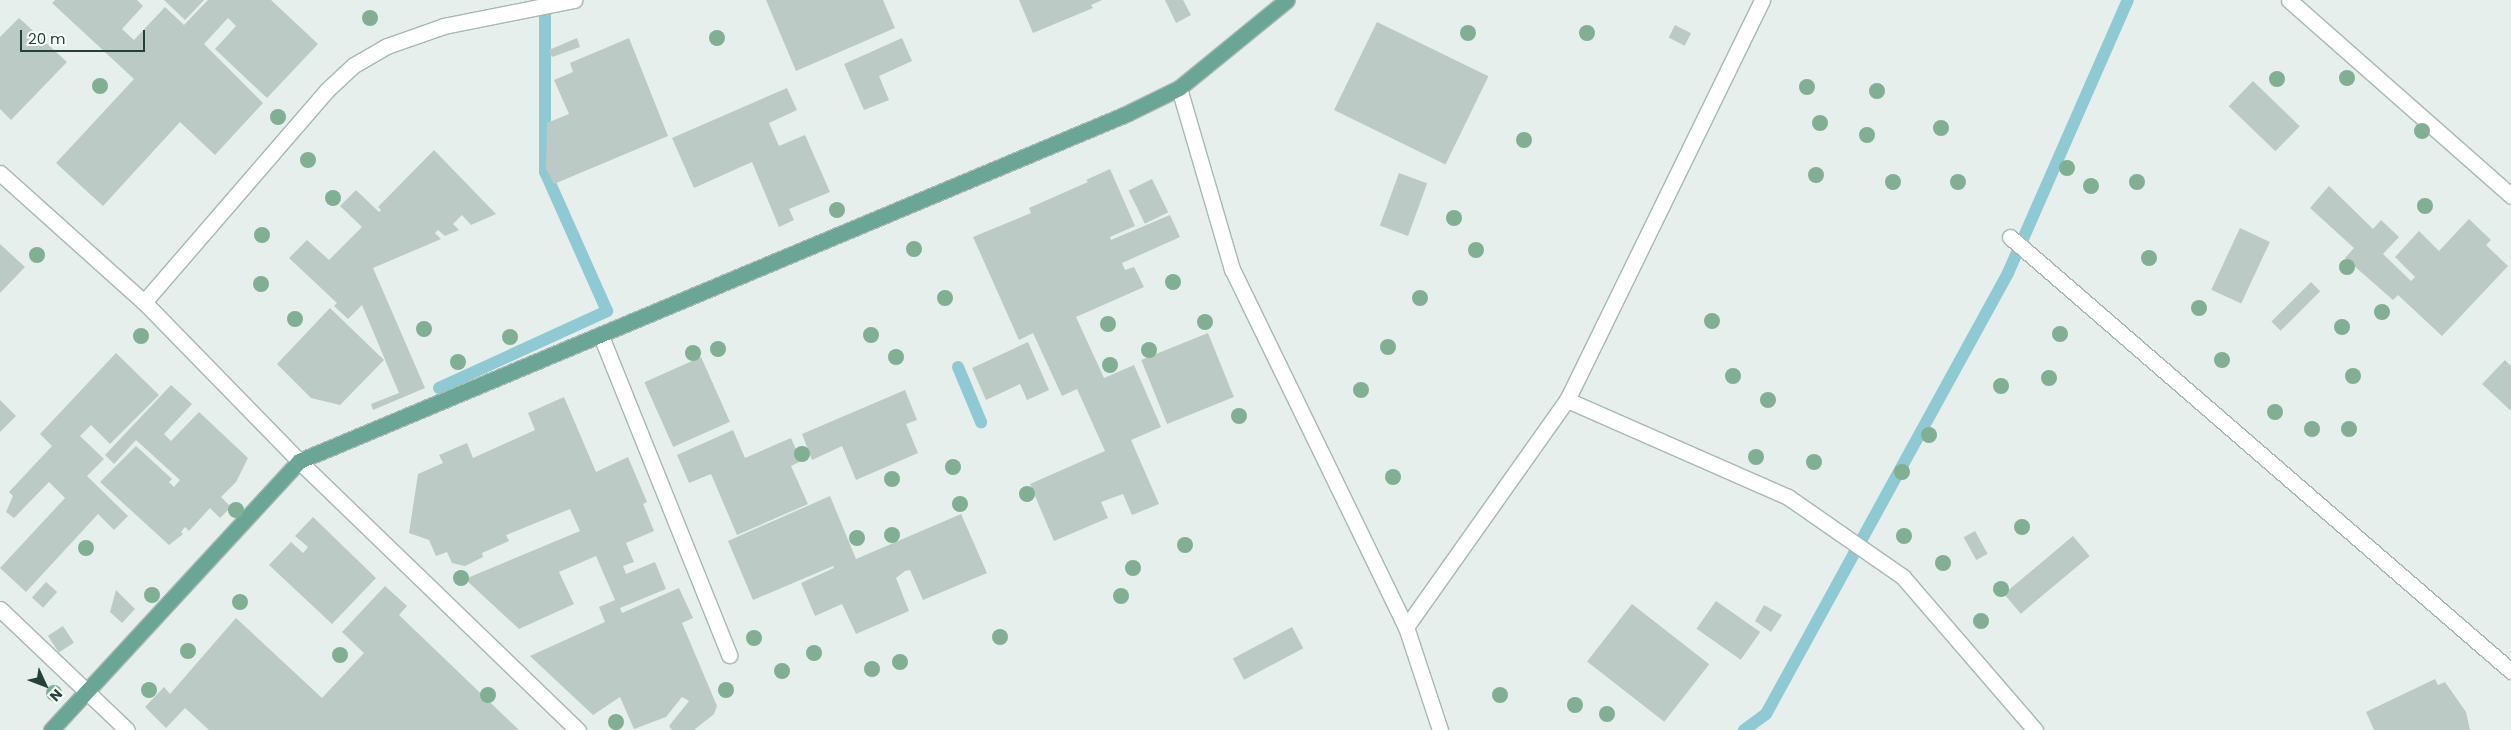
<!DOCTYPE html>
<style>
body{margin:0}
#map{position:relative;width:2511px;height:730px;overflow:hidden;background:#e6efeb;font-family:Poppins,sans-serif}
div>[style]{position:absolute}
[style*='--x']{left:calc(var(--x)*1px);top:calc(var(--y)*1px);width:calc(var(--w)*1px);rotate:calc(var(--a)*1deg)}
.stream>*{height:12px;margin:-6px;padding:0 6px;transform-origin:6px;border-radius:6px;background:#8ec9d4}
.building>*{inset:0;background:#bbcac4;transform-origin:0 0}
.roads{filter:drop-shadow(1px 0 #a8b8b2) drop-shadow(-1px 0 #a8b8b2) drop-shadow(0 1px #a8b8b2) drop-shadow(0 -1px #a8b8b2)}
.minor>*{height:15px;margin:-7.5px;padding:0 7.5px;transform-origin:7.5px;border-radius:7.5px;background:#fff}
.major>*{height:15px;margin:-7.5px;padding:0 7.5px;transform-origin:7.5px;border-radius:7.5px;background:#6aa596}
.trees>*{width:16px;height:16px;margin:-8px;border-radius:50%;background:#80af93}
span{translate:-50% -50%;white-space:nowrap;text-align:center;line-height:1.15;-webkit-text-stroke:4px #f7fbf9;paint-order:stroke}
.north{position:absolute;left:20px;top:660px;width:50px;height:50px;-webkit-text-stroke:4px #f7fbf9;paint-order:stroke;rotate:133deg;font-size:14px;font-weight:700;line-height:20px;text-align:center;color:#24423a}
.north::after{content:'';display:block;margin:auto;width:18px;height:22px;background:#24423a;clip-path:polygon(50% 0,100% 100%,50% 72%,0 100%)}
.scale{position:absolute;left:20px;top:30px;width:125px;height:22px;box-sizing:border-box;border:2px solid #24423a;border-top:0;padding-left:6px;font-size:15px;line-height:18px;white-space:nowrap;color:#24423a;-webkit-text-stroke:4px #f7fbf9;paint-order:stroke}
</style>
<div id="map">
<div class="stream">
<i style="--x:958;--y:367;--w:60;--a:67.3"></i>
<i style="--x:439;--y:388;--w:185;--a:-24.6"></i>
<i style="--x:607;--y:311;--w:152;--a:-114"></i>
<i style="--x:545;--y:172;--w:172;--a:-90"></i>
<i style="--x:1744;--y:730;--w:27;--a:-36"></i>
<i style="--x:1766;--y:714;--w:503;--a:-61.24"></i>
<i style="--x:2008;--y:273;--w:298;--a:-66.3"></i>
</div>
<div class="building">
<i style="clip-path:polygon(55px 0,137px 0,143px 6px,122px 29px,134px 40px,165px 7px,184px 25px,208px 0,271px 0,318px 44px,267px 98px,215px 49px,236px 26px,228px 18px,204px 44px,263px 103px,215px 155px,180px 122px,103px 206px,56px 163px,134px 79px,52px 3px)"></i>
<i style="clip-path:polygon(164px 0,204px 0,185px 20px)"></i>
<i style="clip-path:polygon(766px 0,883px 0,895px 28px,796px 71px)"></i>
<i style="clip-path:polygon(1019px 0,1102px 0,1091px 5px,1093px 8px,1033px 33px)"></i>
<i style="clip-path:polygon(1165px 0,1183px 0,1191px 15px,1176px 23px)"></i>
<i style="clip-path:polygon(19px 18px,67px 62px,11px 120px,0 109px,0 37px)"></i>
<i style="left:1377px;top:22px;width:124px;height:98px;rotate:26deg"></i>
<i style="left:1675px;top:25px;width:18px;height:14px;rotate:27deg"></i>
<i style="clip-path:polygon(577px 38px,580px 47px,552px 57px,549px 50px)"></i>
<i style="clip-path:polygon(629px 38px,668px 136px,554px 184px,546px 169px,547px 123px,569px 114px,554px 80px,573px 72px,570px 63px)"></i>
<i style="clip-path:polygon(902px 38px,912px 61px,879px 76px,889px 100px,864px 110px,844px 64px)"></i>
<i style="left:2253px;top:81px;width:65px;height:35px;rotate:44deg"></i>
<i style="clip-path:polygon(787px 88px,797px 110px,769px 123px,779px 146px,805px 135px,830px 192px,789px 209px,794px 220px,779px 227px,752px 162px,694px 188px,672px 138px)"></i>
<i style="clip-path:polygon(434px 150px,496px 214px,471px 225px,462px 215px,453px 224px,459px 230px,445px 236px,438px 230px,435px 233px,441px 239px,373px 268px,425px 388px,373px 410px,371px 404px,399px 393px,362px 305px,348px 319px,334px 306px,337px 303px,289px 258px,307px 240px,329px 260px,362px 227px,340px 206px,356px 190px,379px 212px,381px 210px,378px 207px)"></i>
<i style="clip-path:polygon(1110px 169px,1135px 226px,1110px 237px,1111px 240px,1170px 215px,1180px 237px,1122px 263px,1125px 270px,1134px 267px,1144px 287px,1076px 317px,1104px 378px,1134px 365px,1161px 427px,1131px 440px,1159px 504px,1132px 515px,1123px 494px,1101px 502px,1108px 518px,1054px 541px,1030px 484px,1105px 451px,1077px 389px,1062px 396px,1033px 333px,1019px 340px,973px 237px,1031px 213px,1029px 208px,1088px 182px,1086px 180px)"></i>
<i style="left:1399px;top:173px;width:30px;height:56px;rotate:20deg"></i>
<i style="left:1152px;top:179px;width:37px;height:26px;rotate:64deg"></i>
<i style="clip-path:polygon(2329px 186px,2373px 229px,2381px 220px,2399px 237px,2383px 254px,2411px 281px,2415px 277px,2395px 257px,2419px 231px,2439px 251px,2469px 219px,2491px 240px,2486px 245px,2508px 266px,2442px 336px,2398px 295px,2393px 300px,2345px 258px,2354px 248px,2310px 208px)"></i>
<i style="left:2240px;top:228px;width:33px;height:68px;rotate:25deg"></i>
<i style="clip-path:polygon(0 244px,25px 267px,0 293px)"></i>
<i style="left:2311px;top:282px;width:13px;height:56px;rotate:45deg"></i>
<i style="clip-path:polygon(330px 308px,384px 360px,340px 405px,311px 398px,277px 364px)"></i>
<i style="left:1208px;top:333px;width:69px;height:72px;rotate:68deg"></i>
<i style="clip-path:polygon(1028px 342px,1049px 390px,1027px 400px,1020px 384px,986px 400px,972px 368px)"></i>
<i style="clip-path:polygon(116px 353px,159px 395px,110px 444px,91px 425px,80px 436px,104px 459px,87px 476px,128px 516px,114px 530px,98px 514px,26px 592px,0 568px,65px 498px,49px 482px,14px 518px,6px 512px,13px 496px,9px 492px,52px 446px,40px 434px)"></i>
<i style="left:701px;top:357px;width:71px;height:62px;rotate:66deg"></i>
<i style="clip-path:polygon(2505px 360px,2511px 366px,2511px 411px,2482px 384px)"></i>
<i style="clip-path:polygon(171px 385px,192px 404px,164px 434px,171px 441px,199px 412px,248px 458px,236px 482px,221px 497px,231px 507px,220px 518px,210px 508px,189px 531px,185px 527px,181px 532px,183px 534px,169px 545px,100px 482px,136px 446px,172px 479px,169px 482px,174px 487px,180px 480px,136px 440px,114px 464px,105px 455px)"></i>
<i style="clip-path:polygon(905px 390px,917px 420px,906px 424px,918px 453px,856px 480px,842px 446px,812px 460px,802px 434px)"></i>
<i style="clip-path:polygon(564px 397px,596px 472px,628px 457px,647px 502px,643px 504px,654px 531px,626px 543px,634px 562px,623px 566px,626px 574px,655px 562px,666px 589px,620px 608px,622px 613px,679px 588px,693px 618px,682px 623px,717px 706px,714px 714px,694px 730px,672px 730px,669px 726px,689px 701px,682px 697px,666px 717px,634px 729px,620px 697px,593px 715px,530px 656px,605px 622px,599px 607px,615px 600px,596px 556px,559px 572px,574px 604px,519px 629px,465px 579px,580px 531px,570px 509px,506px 535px,509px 541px,482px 553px,483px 557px,465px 566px,452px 563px,447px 552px,436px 556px,429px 540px,409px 533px,418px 474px,443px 463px,439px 455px,467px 443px,473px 458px,535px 430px,528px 413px)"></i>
<i style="clip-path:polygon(0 400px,16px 416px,0 432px)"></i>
<i style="clip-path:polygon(733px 430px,745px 458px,791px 438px,801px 461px,791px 466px,808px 504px,737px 535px,711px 474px,689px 483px,677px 455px)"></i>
<i style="clip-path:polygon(830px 496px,856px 559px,961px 514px,987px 573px,923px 600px,910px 570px,905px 571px,896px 578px,909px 611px,856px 634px,842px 604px,815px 616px,801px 583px,834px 568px,833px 566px,753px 600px,728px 541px)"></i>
<i style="clip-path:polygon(313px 517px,376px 578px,332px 624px,269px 565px,291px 542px,303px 553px,308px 547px,295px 536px)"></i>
<i style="left:1975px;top:531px;width:26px;height:13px;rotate:61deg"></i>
<i style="left:2073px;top:536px;width:26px;height:90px;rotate:50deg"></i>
<i style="left:46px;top:582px;width:15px;height:21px;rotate:42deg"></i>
<i style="clip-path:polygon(385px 586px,407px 606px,399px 615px,519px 730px,209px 730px,185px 708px,166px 728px,145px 707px,164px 687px,170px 694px,236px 618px,322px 698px,364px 653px,342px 632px)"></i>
<i style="clip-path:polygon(116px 590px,135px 609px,122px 623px,110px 612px)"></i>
<i style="left:1716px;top:601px;width:54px;height:34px;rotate:35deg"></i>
<i style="left:1632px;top:604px;width:98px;height:73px;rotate:38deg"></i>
<i style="clip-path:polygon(1764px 605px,1782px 615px,1771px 632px,1755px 621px)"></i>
<i style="left:63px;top:626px;width:20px;height:18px;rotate:57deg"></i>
<i style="left:1292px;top:627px;width:24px;height:67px;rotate:62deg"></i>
<i style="clip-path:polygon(2435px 679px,2438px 685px,2445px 682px,2466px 712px,2470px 730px,2374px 730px,2366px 712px)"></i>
</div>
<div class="roads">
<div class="minor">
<i style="--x:2289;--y:0;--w:296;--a:41.4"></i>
<i style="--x:1179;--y:88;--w:189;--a:73.7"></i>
<i style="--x:1232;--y:269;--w:398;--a:64.1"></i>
<i style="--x:1406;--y:627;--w:108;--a:71.7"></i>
<i style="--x:0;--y:173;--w:193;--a:41.9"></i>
<i style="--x:144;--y:302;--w:222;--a:45.7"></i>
<i style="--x:299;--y:461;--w:388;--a:44"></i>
<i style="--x:2010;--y:237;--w:663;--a:40.9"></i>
<i style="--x:144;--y:302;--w:280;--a:-49.2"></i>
<i style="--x:327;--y:90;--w:37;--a:-43"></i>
<i style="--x:354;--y:65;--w:38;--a:-30"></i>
<i style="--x:387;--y:46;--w:60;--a:-19.3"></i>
<i style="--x:444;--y:26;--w:133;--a:-11.3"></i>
<i style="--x:601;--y:336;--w:344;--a:68.1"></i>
<i style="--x:1567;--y:400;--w:241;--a:23.7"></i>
<i style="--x:1788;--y:497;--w:140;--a:34.8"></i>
<i style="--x:1903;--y:577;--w:202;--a:49.2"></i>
<i style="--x:0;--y:609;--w:175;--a:43.6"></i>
<i style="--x:1406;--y:627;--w:278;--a:-54.7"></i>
<i style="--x:1567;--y:400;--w:445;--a:-64"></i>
</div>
<div class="major">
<i style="--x:51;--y:730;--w:366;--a:-47.3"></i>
<i style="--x:299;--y:461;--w:897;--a:-22.76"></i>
<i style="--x:1126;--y:114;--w:59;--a:-26.1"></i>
<i style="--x:1179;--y:88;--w:139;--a:-39.2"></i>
</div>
</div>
<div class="trees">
<i style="left:370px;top:18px"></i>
<i style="left:1468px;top:33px"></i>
<i style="left:1587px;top:33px"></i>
<i style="left:717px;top:38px"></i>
<i style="left:2347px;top:78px"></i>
<i style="left:2277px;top:79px"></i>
<i style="left:100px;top:86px"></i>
<i style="left:1807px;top:87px"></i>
<i style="left:1877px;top:91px"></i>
<i style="left:278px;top:117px"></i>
<i style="left:1820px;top:123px"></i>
<i style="left:1941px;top:128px"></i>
<i style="left:2422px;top:131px"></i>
<i style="left:1867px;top:135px"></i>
<i style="left:1524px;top:140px"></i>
<i style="left:308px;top:160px"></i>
<i style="left:2067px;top:168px"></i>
<i style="left:1816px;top:175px"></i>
<i style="left:1893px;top:182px"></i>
<i style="left:1958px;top:182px"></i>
<i style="left:2137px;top:182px"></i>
<i style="left:2091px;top:186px"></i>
<i style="left:333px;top:198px"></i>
<i style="left:2425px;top:206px"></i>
<i style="left:837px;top:210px"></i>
<i style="left:1454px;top:218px"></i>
<i style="left:262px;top:235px"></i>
<i style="left:914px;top:249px"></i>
<i style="left:1476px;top:250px"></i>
<i style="left:37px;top:255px"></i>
<i style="left:2149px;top:258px"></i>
<i style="left:2347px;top:267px"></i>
<i style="left:1173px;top:282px"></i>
<i style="left:261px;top:284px"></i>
<i style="left:945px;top:298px"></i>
<i style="left:1420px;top:298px"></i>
<i style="left:2199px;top:308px"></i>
<i style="left:2382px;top:312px"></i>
<i style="left:295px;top:319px"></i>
<i style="left:1712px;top:321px"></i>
<i style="left:1205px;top:322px"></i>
<i style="left:1108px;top:324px"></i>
<i style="left:2342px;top:327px"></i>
<i style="left:424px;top:329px"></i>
<i style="left:2060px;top:334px"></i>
<i style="left:871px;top:335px"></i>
<i style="left:141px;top:336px"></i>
<i style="left:510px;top:337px"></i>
<i style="left:1388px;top:347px"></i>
<i style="left:718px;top:349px"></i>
<i style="left:1149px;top:350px"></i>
<i style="left:693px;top:353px"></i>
<i style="left:896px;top:357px"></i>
<i style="left:2222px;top:360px"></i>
<i style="left:458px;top:362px"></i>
<i style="left:1110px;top:365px"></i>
<i style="left:1733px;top:376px"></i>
<i style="left:2353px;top:376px"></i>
<i style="left:2049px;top:378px"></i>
<i style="left:2001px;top:386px"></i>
<i style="left:1361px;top:390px"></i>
<i style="left:1768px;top:400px"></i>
<i style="left:2275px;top:412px"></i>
<i style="left:1239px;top:416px"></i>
<i style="left:2312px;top:429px"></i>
<i style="left:2349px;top:429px"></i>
<i style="left:1929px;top:435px"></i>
<i style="left:802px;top:454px"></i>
<i style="left:1756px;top:457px"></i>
<i style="left:1814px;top:462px"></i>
<i style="left:953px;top:467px"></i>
<i style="left:1902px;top:472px"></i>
<i style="left:1393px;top:477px"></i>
<i style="left:892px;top:479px"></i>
<i style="left:1027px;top:494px"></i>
<i style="left:960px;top:504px"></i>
<i style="left:236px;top:510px"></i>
<i style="left:2022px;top:527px"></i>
<i style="left:892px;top:535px"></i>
<i style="left:1904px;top:536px"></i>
<i style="left:857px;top:538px"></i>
<i style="left:1185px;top:545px"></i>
<i style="left:86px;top:548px"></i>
<i style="left:1943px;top:563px"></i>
<i style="left:1133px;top:568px"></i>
<i style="left:461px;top:578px"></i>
<i style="left:2001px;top:589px"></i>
<i style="left:152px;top:595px"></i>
<i style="left:1121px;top:596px"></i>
<i style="left:240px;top:602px"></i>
<i style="left:1981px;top:621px"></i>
<i style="left:1000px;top:637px"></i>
<i style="left:754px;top:638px"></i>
<i style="left:188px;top:651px"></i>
<i style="left:814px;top:653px"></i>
<i style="left:340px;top:655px"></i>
<i style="left:900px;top:662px"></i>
<i style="left:872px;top:669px"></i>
<i style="left:782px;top:671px"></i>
<i style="left:149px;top:690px"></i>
<i style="left:726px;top:690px"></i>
<i style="left:54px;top:693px"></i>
<i style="left:488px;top:695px"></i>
<i style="left:1500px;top:695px"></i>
<i style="left:1575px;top:705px"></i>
<i style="left:1607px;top:714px"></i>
<i style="left:616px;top:722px"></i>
</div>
<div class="north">N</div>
<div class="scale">20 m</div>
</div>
